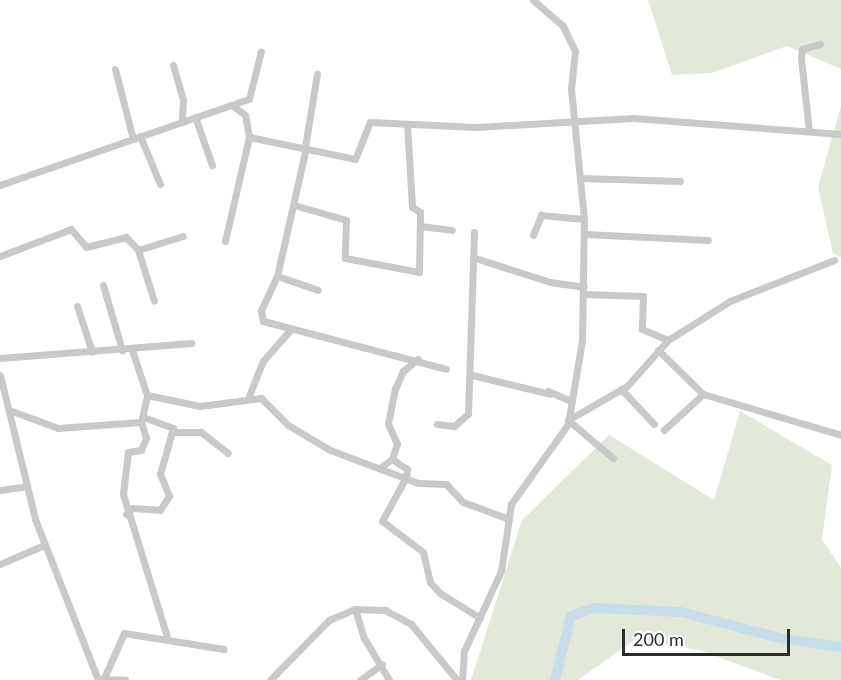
<!DOCTYPE html>
<style>
body{margin:0}
#map{position:relative;width:841px;height:680px;overflow:hidden;background:#fff;font-family:Lato,sans-serif}
div>[style]{position:absolute}
[style*='--x']{left:calc(var(--x)*1px);top:calc(var(--y)*1px);width:calc(var(--w)*1px);rotate:calc(var(--a)*1deg)}
.green>*{inset:0;background:#e3e9da}
.river>*{height:10px;margin:-5px;padding:0 5px;transform-origin:5px;border-radius:5px;background:#c7dee9}
.street>*{height:7px;margin:-3.5px;padding:0 3.5px;transform-origin:3.5px;border-radius:3.5px;background:#c9c9c9}
span{translate:-50% -50%;white-space:nowrap;text-align:center;line-height:1.15;-webkit-text-stroke:6px #fff;paint-order:stroke}
.scale{position:absolute;left:622px;top:629px;width:168px;height:27px;box-sizing:border-box;border:3px solid #2c2c2c;border-top:0;padding-left:8px;font-size:18px;line-height:21px;white-space:nowrap;color:#2c2c2c;-webkit-text-stroke:4px #fff;paint-order:stroke}
</style>
<div id="map">
<div class="green">
<i style="clip-path:polygon(648px 0,841px 0,841px 69px,787px 46px,712px 73px,672px 75px)"></i>
<i style="clip-path:polygon(841px 106px,841px 257px,833px 254px,818px 187px)"></i>
<i style="clip-path:polygon(740px 411px,832px 465px,822px 539px,841px 568px,841px 680px,780px 680px,699px 650px,636px 639px,578px 680px,471px 680px,522px 520px,609px 435px,714px 500px)"></i>
</div>
<div class="river">
<i style="--x:555;--y:680;--w:66;--a:-76"></i>
<i style="--x:571;--y:616;--w:24;--a:-19"></i>
<i style="--x:594;--y:608;--w:87;--a:2.6"></i>
<i style="--x:681;--y:612;--w:106;--a:14.7"></i>
<i style="--x:784;--y:639;--w:58;--a:8"></i>
</div>
<div class="street">
<i style="--x:173;--y:65;--w:35;--a:74"></i>
<i style="--x:183;--y:99;--w:22;--a:93"></i>
<i style="--x:115;--y:69;--w:72;--a:75.6"></i>
<i style="--x:195;--y:117;--w:51;--a:70.5"></i>
<i style="--x:809;--y:131;--w:73;--a:-96.3"></i>
<i style="--x:801;--y:58;--w:9;--a:-84"></i>
<i style="--x:802;--y:49;--w:19;--a:-16"></i>
<i style="--x:140;--y:136;--w:52;--a:67.4"></i>
<i style="--x:249;--y:137;--w:108;--a:11.7"></i>
<i style="--x:355;--y:159;--w:40;--a:-68"></i>
<i style="--x:370;--y:122;--w:106;--a:2.7"></i>
<i style="--x:476;--y:127;--w:157;--a:-3.3"></i>
<i style="--x:633;--y:118;--w:209;--a:4.4"></i>
<i style="--x:305;--y:147;--w:74;--a:-80.7"></i>
<i style="--x:305;--y:152;--w:127;--a:102.7"></i>
<i style="--x:277;--y:276;--w:43;--a:18.9"></i>
<i style="--x:580;--y:178;--w:100;--a:1.7"></i>
<i style="--x:0;--y:185;--w:263;--a:-19.1"></i>
<i style="--x:249;--y:99;--w:49;--a:-76"></i>
<i style="--x:294;--y:205;--w:54;--a:16.1"></i>
<i style="--x:346;--y:220;--w:38;--a:92"></i>
<i style="--x:345;--y:258;--w:75;--a:10.7"></i>
<i style="--x:419;--y:272;--w:60;--a:-89"></i>
<i style="--x:420;--y:212;--w:9;--a:-148"></i>
<i style="--x:412;--y:207;--w:83;--a:-93.4"></i>
<i style="--x:420;--y:226;--w:32;--a:7"></i>
<i style="--x:585;--y:234;--w:123;--a:2.8"></i>
<i style="--x:533;--y:235;--w:22;--a:-68"></i>
<i style="--x:541;--y:215;--w:43;--a:5.3"></i>
<i style="--x:225;--y:241;--w:107;--a:-77"></i>
<i style="--x:249;--y:137;--w:22;--a:-100"></i>
<i style="--x:245;--y:115;--w:15;--a:-143"></i>
<i style="--x:138;--y:250;--w:53;--a:72.6"></i>
<i style="--x:0;--y:256;--w:76;--a:-20.8"></i>
<i style="--x:71;--y:229;--w:23;--a:50"></i>
<i style="--x:86;--y:247;--w:41;--a:-14"></i>
<i style="--x:126;--y:237;--w:18;--a:47"></i>
<i style="--x:138;--y:250;--w:47;--a:-17.3"></i>
<i style="--x:475;--y:258;--w:79;--a:17.7"></i>
<i style="--x:550;--y:282;--w:34;--a:8"></i>
<i style="--x:277;--y:276;--w:38;--a:115"></i>
<i style="--x:261;--y:311;--w:10;--a:79"></i>
<i style="--x:263;--y:321;--w:189;--a:14.7"></i>
<i style="--x:103;--y:285;--w:68;--a:73.7"></i>
<i style="--x:584;--y:294;--w:59;--a:1.9"></i>
<i style="--x:643;--y:296;--w:33;--a:92"></i>
<i style="--x:642;--y:329;--w:28;--a:23"></i>
<i style="--x:77;--y:306;--w:48;--a:71.9"></i>
<i style="--x:132;--y:350;--w:47;--a:71.6"></i>
<i style="--x:658;--y:350;--w:63;--a:44.4"></i>
<i style="--x:703;--y:394;--w:53;--a:137.3"></i>
<i style="--x:0;--y:358;--w:192;--a:-4.5"></i>
<i style="--x:0;--y:375;--w:148;--a:76.3"></i>
<i style="--x:35;--y:519;--w:173;--a:68.6"></i>
<i style="--x:472;--y:375;--w:80;--a:13.7"></i>
<i style="--x:621;--y:389;--w:48;--a:46.7"></i>
<i style="--x:548;--y:391;--w:26;--a:23"></i>
<i style="--x:703;--y:394;--w:144;--a:16.5"></i>
<i style="--x:248;--y:398;--w:40;--a:-68"></i>
<i style="--x:263;--y:361;--w:43;--a:-48.8"></i>
<i style="--x:12;--y:411;--w:49;--a:20.3"></i>
<i style="--x:58;--y:428;--w:83;--a:-4.1"></i>
<i style="--x:568;--y:420;--w:68;--a:-30"></i>
<i style="--x:627;--y:386;--w:62;--a:-48.3"></i>
<i style="--x:668;--y:340;--w:73;--a:-32.2"></i>
<i style="--x:730;--y:301;--w:112;--a:-21.5"></i>
<i style="--x:568;--y:420;--w:59;--a:40.2"></i>
<i style="--x:437;--y:424;--w:17;--a:7"></i>
<i style="--x:454;--y:426;--w:18;--a:-41"></i>
<i style="--x:468;--y:414;--w:182;--a:-88.1"></i>
<i style="--x:172;--y:432;--w:29;--a:0"></i>
<i style="--x:201;--y:432;--w:34;--a:38"></i>
<i style="--x:392;--y:459;--w:18;--a:34"></i>
<i style="--x:407;--y:469;--w:8;--a:97"></i>
<i style="--x:406;--y:477;--w:50;--a:118.6"></i>
<i style="--x:382;--y:521;--w:51;--a:37.1"></i>
<i style="--x:423;--y:552;--w:31;--a:77"></i>
<i style="--x:430;--y:582;--w:15;--a:48"></i>
<i style="--x:440;--y:593;--w:47;--a:32"></i>
<i style="--x:381;--y:467;--w:14;--a:-36"></i>
<i style="--x:392;--y:459;--w:16;--a:-72"></i>
<i style="--x:397;--y:444;--w:22;--a:-114"></i>
<i style="--x:388;--y:424;--w:36;--a:-79"></i>
<i style="--x:395;--y:389;--w:20;--a:-66"></i>
<i style="--x:403;--y:371;--w:19;--a:-39"></i>
<i style="--x:0;--y:490;--w:27;--a:-8"></i>
<i style="--x:126;--y:514;--w:9;--a:-41"></i>
<i style="--x:133;--y:508;--w:27;--a:4"></i>
<i style="--x:160;--y:510;--w:17;--a:-57"></i>
<i style="--x:169;--y:496;--w:24;--a:-112"></i>
<i style="--x:160;--y:474;--w:48;--a:-74.2"></i>
<i style="--x:173;--y:428;--w:29;--a:-160"></i>
<i style="--x:0;--y:564;--w:48;--a:-23.4"></i>
<i style="--x:355;--y:609;--w:30;--a:2"></i>
<i style="--x:385;--y:610;--w:30;--a:28"></i>
<i style="--x:411;--y:624;--w:72;--a:50.6"></i>
<i style="--x:167;--y:637;--w:150;--a:-107.1"></i>
<i style="--x:123;--y:494;--w:42;--a:-83.2"></i>
<i style="--x:128;--y:452;--w:13;--a:-9"></i>
<i style="--x:141;--y:450;--w:13;--a:-67"></i>
<i style="--x:146;--y:438;--w:17;--a:-107"></i>
<i style="--x:141;--y:422;--w:28;--a:-77"></i>
<i style="--x:147;--y:395;--w:54;--a:11.7"></i>
<i style="--x:200;--y:406;--w:62;--a:-7.5"></i>
<i style="--x:261;--y:398;--w:38;--a:45"></i>
<i style="--x:288;--y:425;--w:49;--a:30.8"></i>
<i style="--x:330;--y:450;--w:94;--a:20.6"></i>
<i style="--x:418;--y:483;--w:28;--a:2"></i>
<i style="--x:446;--y:484;--w:25;--a:47"></i>
<i style="--x:463;--y:502;--w:49;--a:20.3"></i>
<i style="--x:104;--y:678;--w:49;--a:-66"></i>
<i style="--x:124;--y:633;--w:101;--a:9.1"></i>
<i style="--x:101;--y:679;--w:24;--a:2"></i>
<i style="--x:270;--y:680;--w:84;--a:-45.5"></i>
<i style="--x:329;--y:620;--w:28;--a:-23"></i>
<i style="--x:355;--y:609;--w:30;--a:73"></i>
<i style="--x:364;--y:638;--w:49;--a:59.2"></i>
<i style="--x:360;--y:680;--w:27;--a:-36"></i>
<i style="--x:462;--y:680;--w:29;--a:-86"></i>
<i style="--x:464;--y:651;--w:88;--a:-65.2"></i>
<i style="--x:501;--y:571;--w:68;--a:-81.5"></i>
<i style="--x:511;--y:504;--w:98;--a:-54.5"></i>
<i style="--x:568;--y:424;--w:85;--a:-80.5"></i>
<i style="--x:582;--y:340;--w:121;--a:-89.1"></i>
<i style="--x:584;--y:219;--w:131;--a:-95.7"></i>
<i style="--x:571;--y:89;--w:38;--a:-84"></i>
<i style="--x:575;--y:51;--w:28;--a:-116"></i>
<i style="--x:563;--y:26;--w:40;--a:-139"></i>
</div>
<div class="scale">200 m</div>
</div>
